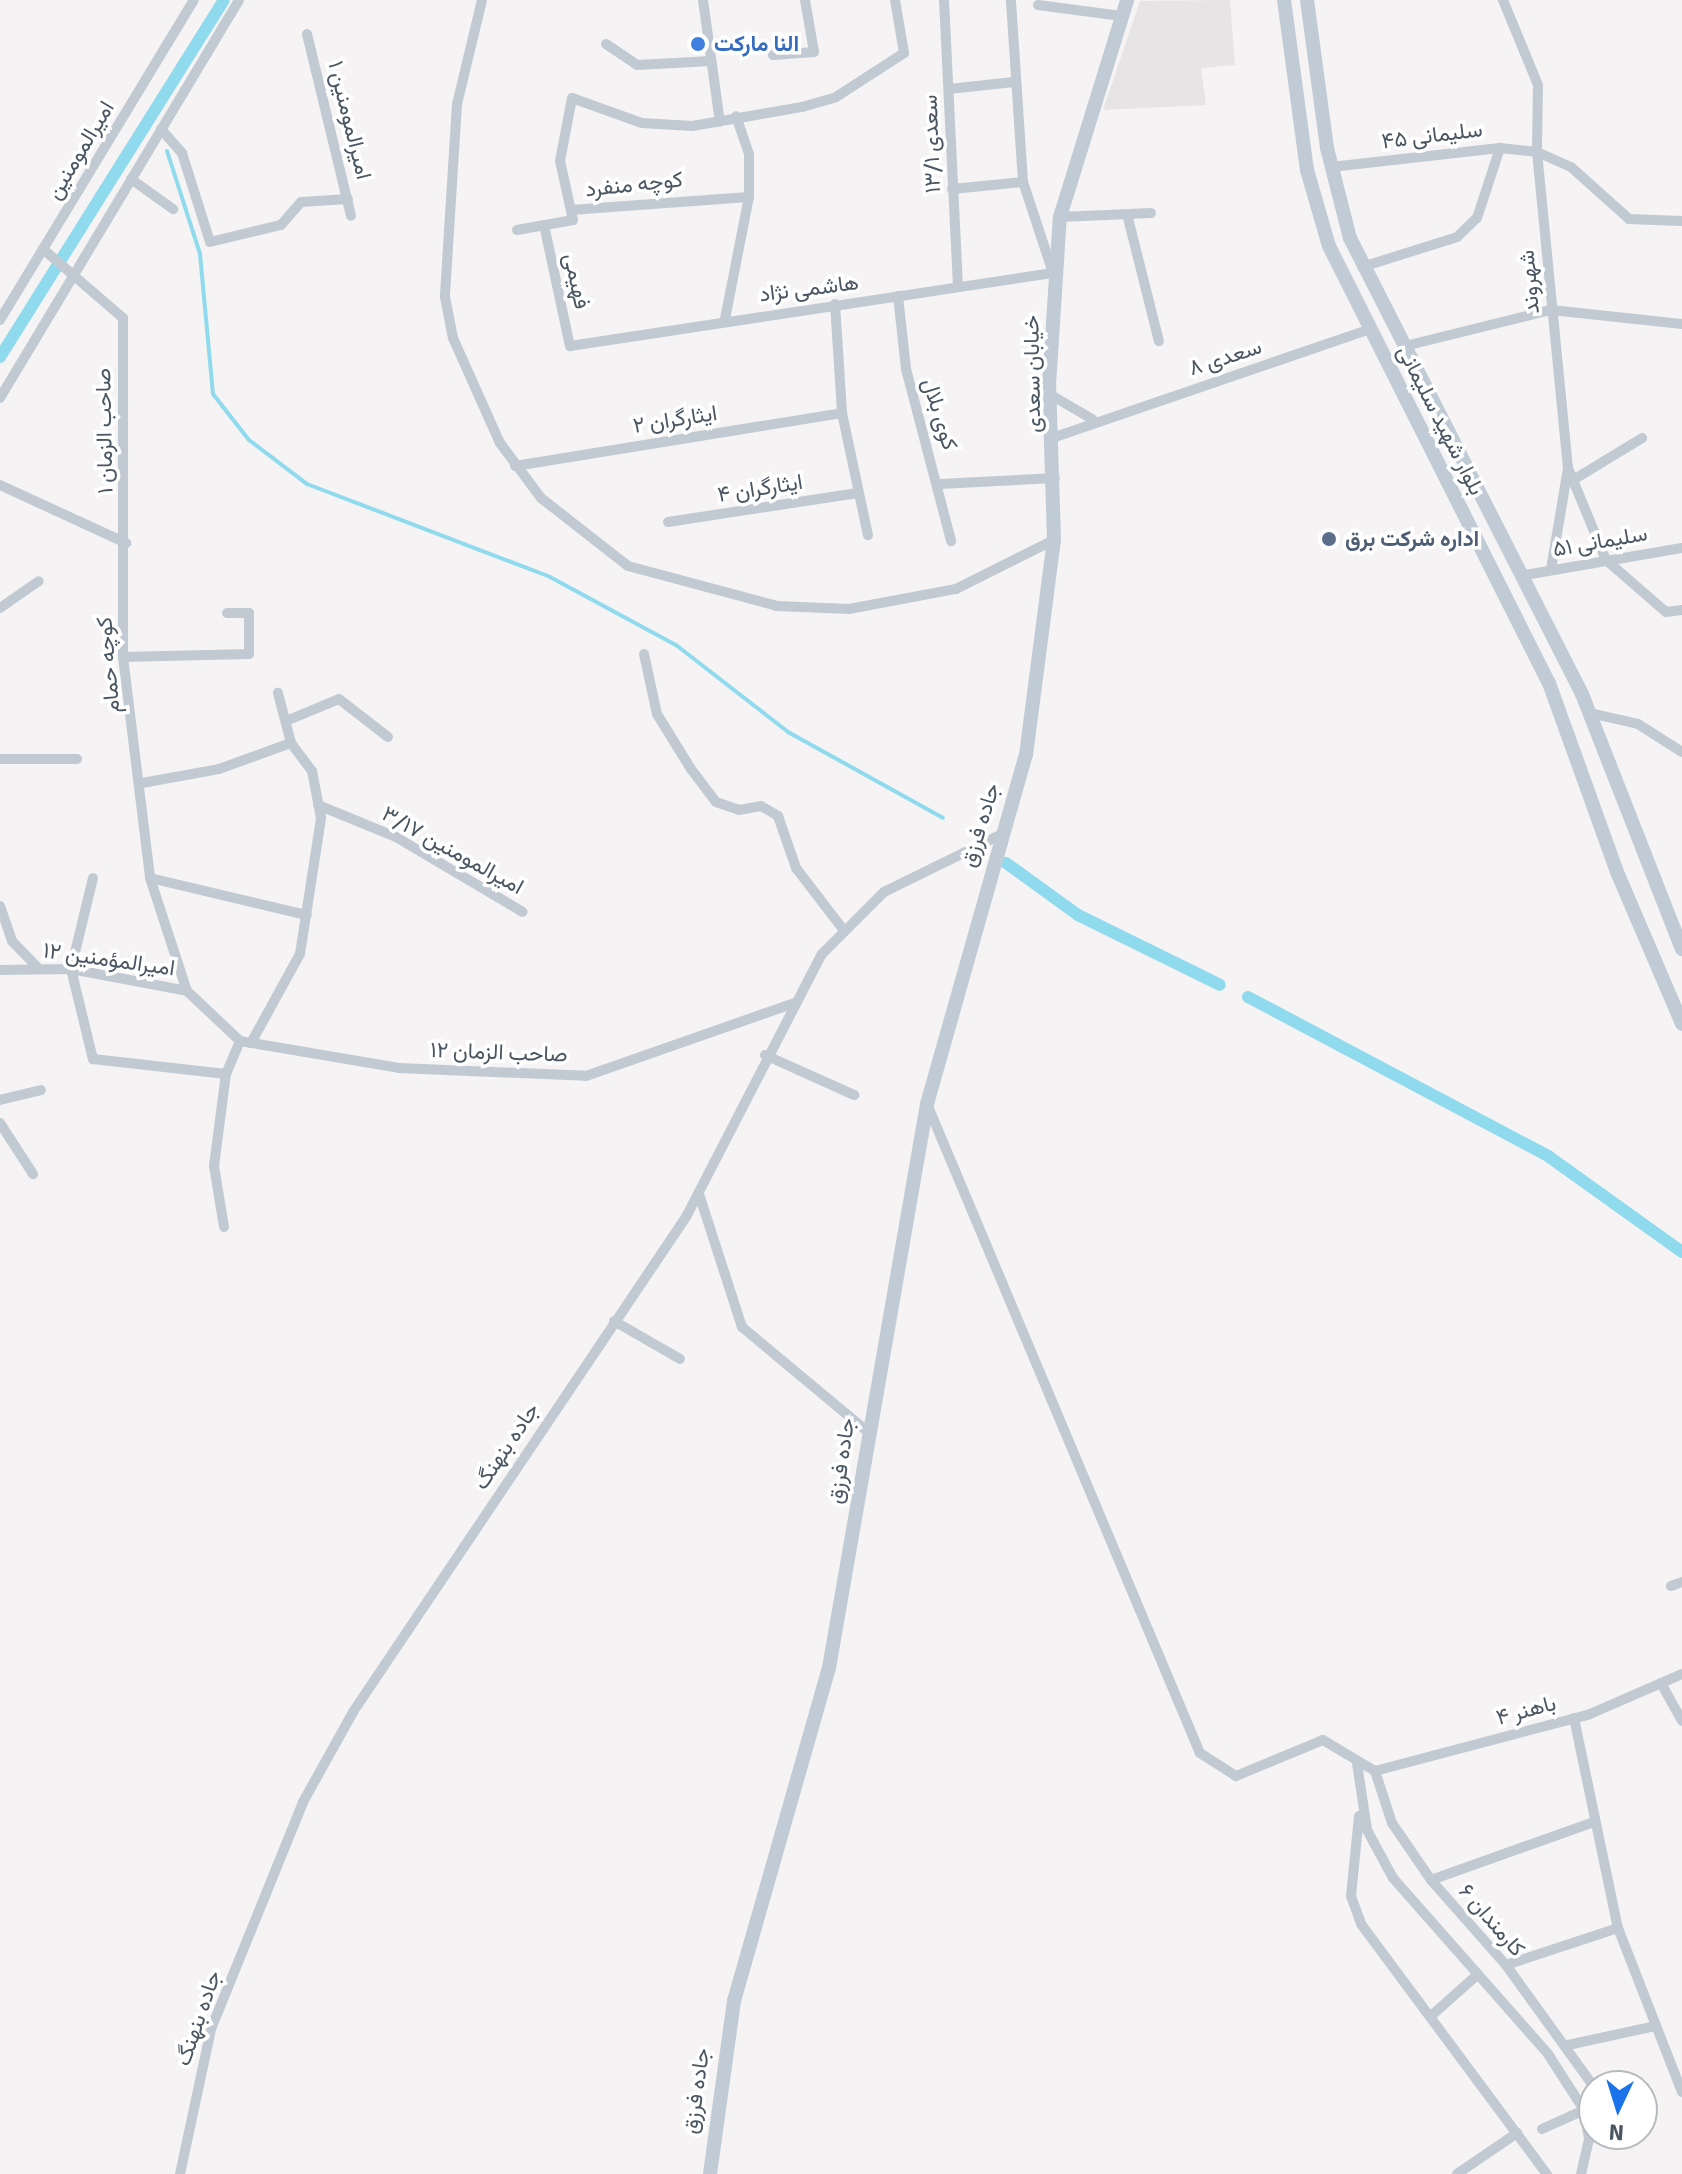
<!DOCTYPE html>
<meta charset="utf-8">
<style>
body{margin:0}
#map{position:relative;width:1682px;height:2174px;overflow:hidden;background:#f5f3f3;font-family:Signika,Vazirmatn,sans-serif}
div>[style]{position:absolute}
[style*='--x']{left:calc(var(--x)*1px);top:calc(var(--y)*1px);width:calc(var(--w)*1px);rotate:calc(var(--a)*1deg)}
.education>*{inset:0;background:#e6e4e5}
.stream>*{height:4px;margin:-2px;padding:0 2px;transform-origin:2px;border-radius:2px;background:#90daee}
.canal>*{height:12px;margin:-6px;padding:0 6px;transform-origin:6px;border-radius:6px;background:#90daee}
.street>*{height:10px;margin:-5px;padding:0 5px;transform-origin:5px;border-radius:5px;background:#c1cad2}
.secondary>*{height:14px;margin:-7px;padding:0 7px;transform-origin:7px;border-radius:7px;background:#c1cbd6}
.dots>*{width:22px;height:22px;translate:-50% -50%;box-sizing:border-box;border:4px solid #fff;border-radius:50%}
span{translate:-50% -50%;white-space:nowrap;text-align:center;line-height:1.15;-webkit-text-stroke:7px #fff;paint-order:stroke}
.shop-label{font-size:22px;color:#366cbe;font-weight:700}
.left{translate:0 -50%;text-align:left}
.street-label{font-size:22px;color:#4a5661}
.service-label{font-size:22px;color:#4e5e75;font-weight:700}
.north{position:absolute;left:1578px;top:2070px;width:80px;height:80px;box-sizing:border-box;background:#fff;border:2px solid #b7bbc0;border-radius:50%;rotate:184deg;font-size:22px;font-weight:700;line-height:32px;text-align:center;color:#4a5661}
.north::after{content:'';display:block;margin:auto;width:28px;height:36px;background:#1a73e8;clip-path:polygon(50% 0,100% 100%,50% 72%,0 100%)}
</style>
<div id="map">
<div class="education">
<i style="clip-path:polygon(1230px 0,1235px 65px,1201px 68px,1206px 105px,1103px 110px,1140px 1px)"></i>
</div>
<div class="stream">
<i style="--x:167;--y:151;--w:108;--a:72.2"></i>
<i style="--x:200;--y:254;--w:141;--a:84.7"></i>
<i style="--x:213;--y:394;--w:58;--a:52"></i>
<i style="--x:249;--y:440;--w:73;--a:37.2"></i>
<i style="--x:307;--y:484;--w:260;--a:20.9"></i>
<i style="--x:550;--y:577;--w:143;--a:28.4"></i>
<i style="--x:676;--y:645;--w:142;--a:37.8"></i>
<i style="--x:788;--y:732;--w:177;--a:29"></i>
</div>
<div class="canal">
<i style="--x:0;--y:357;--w:421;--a:-57.9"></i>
<i style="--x:1006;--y:863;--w:89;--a:35.8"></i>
<i style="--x:1078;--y:915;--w:158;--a:26.2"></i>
<i style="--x:1248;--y:997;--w:340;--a:27.9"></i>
<i style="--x:1548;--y:1156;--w:165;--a:35.6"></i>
</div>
<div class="street">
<i style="--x:482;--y:0;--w:107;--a:103.5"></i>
<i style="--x:457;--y:104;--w:193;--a:93.6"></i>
<i style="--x:445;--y:297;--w:42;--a:79"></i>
<i style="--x:453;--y:338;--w:115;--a:65.9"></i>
<i style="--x:500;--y:443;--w:69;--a:53.3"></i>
<i style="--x:541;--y:498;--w:110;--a:38"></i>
<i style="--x:628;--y:566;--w:154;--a:15"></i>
<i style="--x:777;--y:606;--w:72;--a:2.4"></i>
<i style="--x:849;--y:609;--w:109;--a:-10.6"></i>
<i style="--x:956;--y:589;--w:110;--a:-26.6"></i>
<i style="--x:703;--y:0;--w:123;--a:82.1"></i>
<i style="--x:944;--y:0;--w:287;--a:87.2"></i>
<i style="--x:1503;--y:0;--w:92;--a:67.6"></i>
<i style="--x:1538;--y:85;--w:67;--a:90.9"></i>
<i style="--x:1537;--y:152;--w:318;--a:84.4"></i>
<i style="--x:1568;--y:468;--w:100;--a:67.6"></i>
<i style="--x:1606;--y:560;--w:79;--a:40.9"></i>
<i style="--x:1666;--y:612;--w:16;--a:-7"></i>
<i style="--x:1038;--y:5;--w:84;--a:7.5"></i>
<i style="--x:307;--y:34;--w:187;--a:76.4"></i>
<i style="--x:606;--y:44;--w:37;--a:34"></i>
<i style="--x:637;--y:65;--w:74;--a:-3.1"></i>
<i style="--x:773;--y:55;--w:41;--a:-4.2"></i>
<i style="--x:814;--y:52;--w:53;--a:-99.8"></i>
<i style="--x:949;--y:89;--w:65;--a:-6.1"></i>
<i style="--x:161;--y:129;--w:32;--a:49"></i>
<i style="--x:182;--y:153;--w:93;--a:72.5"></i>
<i style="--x:210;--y:242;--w:73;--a:-13.5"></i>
<i style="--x:281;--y:225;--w:30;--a:-49"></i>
<i style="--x:301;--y:202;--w:47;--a:-3.7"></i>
<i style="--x:1331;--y:167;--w:170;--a:-6.4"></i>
<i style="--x:1500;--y:148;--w:37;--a:6"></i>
<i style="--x:1537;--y:152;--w:37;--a:24"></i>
<i style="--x:1571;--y:167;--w:78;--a:41.9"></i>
<i style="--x:1629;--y:219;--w:53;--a:2.2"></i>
<i style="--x:131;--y:179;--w:52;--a:35.5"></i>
<i style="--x:952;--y:189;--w:71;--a:-5.6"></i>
<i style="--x:571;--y:210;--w:178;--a:-4.2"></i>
<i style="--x:1060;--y:217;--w:91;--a:-2.5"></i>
<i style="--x:1128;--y:218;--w:127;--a:75.9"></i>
<i style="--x:544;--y:225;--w:124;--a:77.9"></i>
<i style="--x:570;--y:346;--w:488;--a:-8.6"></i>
<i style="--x:1053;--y:273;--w:96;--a:-108.2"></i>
<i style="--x:1023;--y:182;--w:182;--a:-93.8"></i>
<i style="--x:517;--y:230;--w:57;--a:-10.1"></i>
<i style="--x:573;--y:220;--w:60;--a:-102.4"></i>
<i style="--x:560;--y:161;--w:64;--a:-79.2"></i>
<i style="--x:572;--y:98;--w:74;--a:19.7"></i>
<i style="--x:642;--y:123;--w:50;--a:3.4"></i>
<i style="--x:692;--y:126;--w:112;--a:-9.8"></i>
<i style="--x:802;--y:107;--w:35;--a:-16"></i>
<i style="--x:836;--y:97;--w:81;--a:-32.9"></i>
<i style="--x:904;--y:53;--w:54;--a:-99.6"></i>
<i style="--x:43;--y:249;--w:106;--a:40.8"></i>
<i style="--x:123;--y:318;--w:339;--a:90"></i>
<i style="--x:123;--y:657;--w:223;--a:83"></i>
<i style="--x:150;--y:878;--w:119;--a:71.9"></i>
<i style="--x:1362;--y:267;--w:100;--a:-17.5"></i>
<i style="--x:1457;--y:237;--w:28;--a:-44"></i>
<i style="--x:1477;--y:218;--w:74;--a:-71.8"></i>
<i style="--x:898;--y:296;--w:73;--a:83.7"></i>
<i style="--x:906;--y:369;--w:178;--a:75.3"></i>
<i style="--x:835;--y:304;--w:109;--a:86.3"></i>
<i style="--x:842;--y:413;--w:125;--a:78"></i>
<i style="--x:725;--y:319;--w:124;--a:-78.9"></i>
<i style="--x:749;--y:197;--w:43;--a:-90"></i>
<i style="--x:749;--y:154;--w:40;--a:-108.9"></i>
<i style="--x:0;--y:320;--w:374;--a:-58.8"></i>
<i style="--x:1405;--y:346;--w:150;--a:-13.9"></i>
<i style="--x:1551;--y:310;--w:132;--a:6.1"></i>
<i style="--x:1051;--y:395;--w:48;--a:30.3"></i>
<i style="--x:0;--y:398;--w:464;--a:-59"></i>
<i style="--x:1055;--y:437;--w:333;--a:-18.9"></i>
<i style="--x:515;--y:466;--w:331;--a:-9.2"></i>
<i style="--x:1573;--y:480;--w:81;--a:-31.3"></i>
<i style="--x:940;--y:484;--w:115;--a:-3"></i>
<i style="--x:0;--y:485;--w:139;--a:24.7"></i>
<i style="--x:668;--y:522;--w:192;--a:-8.7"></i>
<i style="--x:1551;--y:569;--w:102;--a:-80.4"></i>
<i style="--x:1525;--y:575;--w:159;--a:-9.8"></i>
<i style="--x:0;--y:608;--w:47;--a:-34.7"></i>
<i style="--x:644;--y:654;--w:61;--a:77.8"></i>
<i style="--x:657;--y:714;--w:65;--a:58.3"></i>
<i style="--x:691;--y:769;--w:41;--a:52.9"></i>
<i style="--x:716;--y:802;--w:24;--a:19"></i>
<i style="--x:739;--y:810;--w:22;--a:-10"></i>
<i style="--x:761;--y:806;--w:20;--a:30"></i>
<i style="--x:778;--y:816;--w:55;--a:70.9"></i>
<i style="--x:796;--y:868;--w:76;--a:52.5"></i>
<i style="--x:123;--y:657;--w:126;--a:-1.4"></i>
<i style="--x:249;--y:654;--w:41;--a:-90"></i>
<i style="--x:249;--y:613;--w:22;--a:180"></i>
<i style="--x:1590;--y:713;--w:49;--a:12.9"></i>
<i style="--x:1638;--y:724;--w:52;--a:32.5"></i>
<i style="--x:286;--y:721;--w:57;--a:-22.5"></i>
<i style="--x:339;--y:699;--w:62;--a:37.8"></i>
<i style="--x:0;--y:759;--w:77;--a:0"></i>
<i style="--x:142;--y:783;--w:78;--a:-10.3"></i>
<i style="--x:219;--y:769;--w:77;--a:-19.9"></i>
<i style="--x:318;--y:805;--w:84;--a:22.3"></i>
<i style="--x:396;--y:837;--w:147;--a:30.6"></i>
<i style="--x:93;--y:878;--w:94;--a:103.6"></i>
<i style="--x:71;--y:969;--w:93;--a:76.3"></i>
<i style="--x:93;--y:1059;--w:134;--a:6.4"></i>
<i style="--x:150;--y:878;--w:161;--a:13.3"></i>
<i style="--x:0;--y:906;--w:37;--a:71"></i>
<i style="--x:12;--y:941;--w:36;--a:46"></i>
<i style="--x:0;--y:970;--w:71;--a:-0.8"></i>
<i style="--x:71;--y:969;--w:118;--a:10.7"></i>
<i style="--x:187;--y:991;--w:73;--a:43.3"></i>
<i style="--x:240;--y:1041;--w:161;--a:9.6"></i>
<i style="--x:399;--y:1068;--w:187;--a:2.4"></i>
<i style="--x:586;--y:1076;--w:221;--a:-19.3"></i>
<i style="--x:251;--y:1043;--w:102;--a:-61.2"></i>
<i style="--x:300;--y:954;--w:138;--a:-81.2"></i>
<i style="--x:321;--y:818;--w:48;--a:-100.8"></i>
<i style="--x:312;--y:771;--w:35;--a:-127"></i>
<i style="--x:291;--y:743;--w:52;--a:-104.6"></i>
<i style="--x:765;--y:1055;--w:98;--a:24.2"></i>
<i style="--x:0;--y:1100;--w:42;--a:-13.7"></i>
<i style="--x:927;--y:1104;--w:704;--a:67.19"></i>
<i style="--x:1200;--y:1753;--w:43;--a:32.6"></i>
<i style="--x:1236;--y:1776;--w:94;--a:-22.5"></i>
<i style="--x:1323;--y:1740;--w:61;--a:30.8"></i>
<i style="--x:0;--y:1123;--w:61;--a:57.1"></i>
<i style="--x:699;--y:1194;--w:140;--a:72.1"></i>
<i style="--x:742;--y:1327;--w:163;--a:39.8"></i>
<i style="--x:224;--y:1227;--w:62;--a:-99.3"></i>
<i style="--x:214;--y:1166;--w:93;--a:-82.6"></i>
<i style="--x:226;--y:1074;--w:36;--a:-67"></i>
<i style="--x:614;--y:1321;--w:76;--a:29.9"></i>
<i style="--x:1671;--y:1586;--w:12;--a:-20"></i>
<i style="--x:1661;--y:1683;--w:43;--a:61.1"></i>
<i style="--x:1574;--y:1718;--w:215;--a:78.2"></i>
<i style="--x:1618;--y:1928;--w:176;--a:68.7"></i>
<i style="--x:1357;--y:1763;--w:68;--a:81.5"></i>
<i style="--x:1367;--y:1830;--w:55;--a:61.6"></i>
<i style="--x:1393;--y:1878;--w:235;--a:48.6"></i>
<i style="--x:1548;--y:2054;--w:67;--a:57.3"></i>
<i style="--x:1584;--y:2110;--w:29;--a:80"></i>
<i style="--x:1375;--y:1771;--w:55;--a:71.9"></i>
<i style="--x:1392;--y:1823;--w:69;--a:55.6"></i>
<i style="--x:1431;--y:1880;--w:113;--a:48.6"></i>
<i style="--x:1506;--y:1965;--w:150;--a:54.2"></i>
<i style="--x:1375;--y:1771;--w:222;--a:-14.8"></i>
<i style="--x:1590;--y:1714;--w:100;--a:-23.5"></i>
<i style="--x:1359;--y:1816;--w:80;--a:95.7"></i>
<i style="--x:1351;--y:1896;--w:30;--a:70"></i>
<i style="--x:1361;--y:1924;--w:312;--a:53.4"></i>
<i style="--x:1431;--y:1880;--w:173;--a:-19.6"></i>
<i style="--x:1506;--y:1965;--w:118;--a:-18.3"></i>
<i style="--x:1431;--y:2016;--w:62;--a:-41.7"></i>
<i style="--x:1568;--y:2045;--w:89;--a:-12.3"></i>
<i style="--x:1542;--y:2129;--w:46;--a:-24.3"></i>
<i style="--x:180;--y:2174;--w:148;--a:-77.9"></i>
<i style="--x:211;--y:2029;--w:245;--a:-67.9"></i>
<i style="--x:303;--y:1802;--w:103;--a:-60.9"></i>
<i style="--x:353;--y:1712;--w:597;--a:-56.07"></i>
<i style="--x:686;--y:1217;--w:296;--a:-62.7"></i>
<i style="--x:822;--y:954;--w:88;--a:-45"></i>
<i style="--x:884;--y:892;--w:127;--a:-26.2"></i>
<i style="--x:1457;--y:2174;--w:73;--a:-34.3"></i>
<i style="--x:1581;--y:2174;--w:36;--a:-77"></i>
<i style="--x:1589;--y:2139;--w:13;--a:-23"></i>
</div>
<div class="secondary">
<i style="--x:1284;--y:0;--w:172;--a:82.3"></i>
<i style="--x:1307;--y:170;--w:79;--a:73.9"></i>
<i style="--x:1329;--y:246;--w:489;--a:63.3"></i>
<i style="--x:1549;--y:683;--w:201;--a:70.2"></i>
<i style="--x:1617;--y:872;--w:165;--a:66.8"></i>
<i style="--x:1307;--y:0;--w:149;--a:82.3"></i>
<i style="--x:1327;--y:148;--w:93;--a:75.7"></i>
<i style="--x:1350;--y:238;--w:512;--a:63.03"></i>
<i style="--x:1582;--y:694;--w:274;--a:68.6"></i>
<i style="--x:710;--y:2174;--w:175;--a:-82.1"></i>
<i style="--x:734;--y:2001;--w:346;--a:-74.1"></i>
<i style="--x:829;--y:1668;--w:572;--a:-80.14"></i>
<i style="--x:927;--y:1104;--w:363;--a:-74.2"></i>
<i style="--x:1026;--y:755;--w:217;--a:-82.6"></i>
<i style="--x:1054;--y:540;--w:155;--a:-91.8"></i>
<i style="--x:1049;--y:385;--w:168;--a:-86.3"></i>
<i style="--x:1060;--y:217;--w:227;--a:-72.8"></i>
</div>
<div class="dots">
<i style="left:698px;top:44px;background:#3f7fe0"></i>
<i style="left:1329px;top:539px;background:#5c6f8a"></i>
</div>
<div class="shop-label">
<span class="left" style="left:714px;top:44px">النا مارکت</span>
</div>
<div class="street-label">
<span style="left:350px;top:120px;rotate:76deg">امیرالمومنین ۱</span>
<span style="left:1432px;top:135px;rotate:-7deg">سلیمانی ۴۵</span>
<span style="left:931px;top:144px;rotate:-92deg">سعدی ۱۳/۱</span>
<span style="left:80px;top:150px;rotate:-59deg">امیرالمومنین</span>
<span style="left:634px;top:184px;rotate:-6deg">کوچه منفرد</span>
<span style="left:577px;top:281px;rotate:78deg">فهیمی</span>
<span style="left:1529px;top:282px;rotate:-95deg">شهروند</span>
<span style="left:809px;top:288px;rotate:-7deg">هاشمی نژاد</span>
<span style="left:1225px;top:357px;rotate:-18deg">سعدی ۸</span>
<span style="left:1032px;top:374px;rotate:-91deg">خیابان سعدی</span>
<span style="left:940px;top:414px;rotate:73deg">کوی بلال</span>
<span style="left:675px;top:419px;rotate:-9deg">ایثارگران ۲</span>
<span style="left:1441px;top:420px;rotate:63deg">بلوار شهید سلیمانی</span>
<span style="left:104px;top:431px;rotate:-91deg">صاحب الزمان ۱</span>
<span style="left:760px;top:488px;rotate:-9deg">ایثارگران ۴</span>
<span style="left:1600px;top:541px;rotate:-10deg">سلیمانی ۵۱</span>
<span style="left:108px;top:665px;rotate:-95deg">کوچه حمام</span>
<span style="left:980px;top:825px;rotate:-73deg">جاده فرزق</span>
<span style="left:453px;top:850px;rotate:29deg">امیرالمومنین ۳/۱۷</span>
<span style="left:109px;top:959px;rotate:8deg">امیرالمؤمنین ۱۲</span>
<span style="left:499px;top:1052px;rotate:2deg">صاحب الزمان ۱۲</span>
<span style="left:506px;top:1446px;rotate:-56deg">جاده بنهنگ</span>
<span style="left:841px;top:1461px;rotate:-82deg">جاده فرزق</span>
<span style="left:1526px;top:1710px;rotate:-15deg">باهنر ۴</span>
<span style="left:1492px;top:1920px;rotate:49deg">کارمندان ۶</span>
<span style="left:198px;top:2018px;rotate:-71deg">جاده بنهنگ</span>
<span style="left:696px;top:2091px;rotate:-82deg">جاده فرزق</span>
</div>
<div class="service-label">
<span class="left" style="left:1345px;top:539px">اداره شرکت برق</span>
</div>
<div class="north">N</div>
</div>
